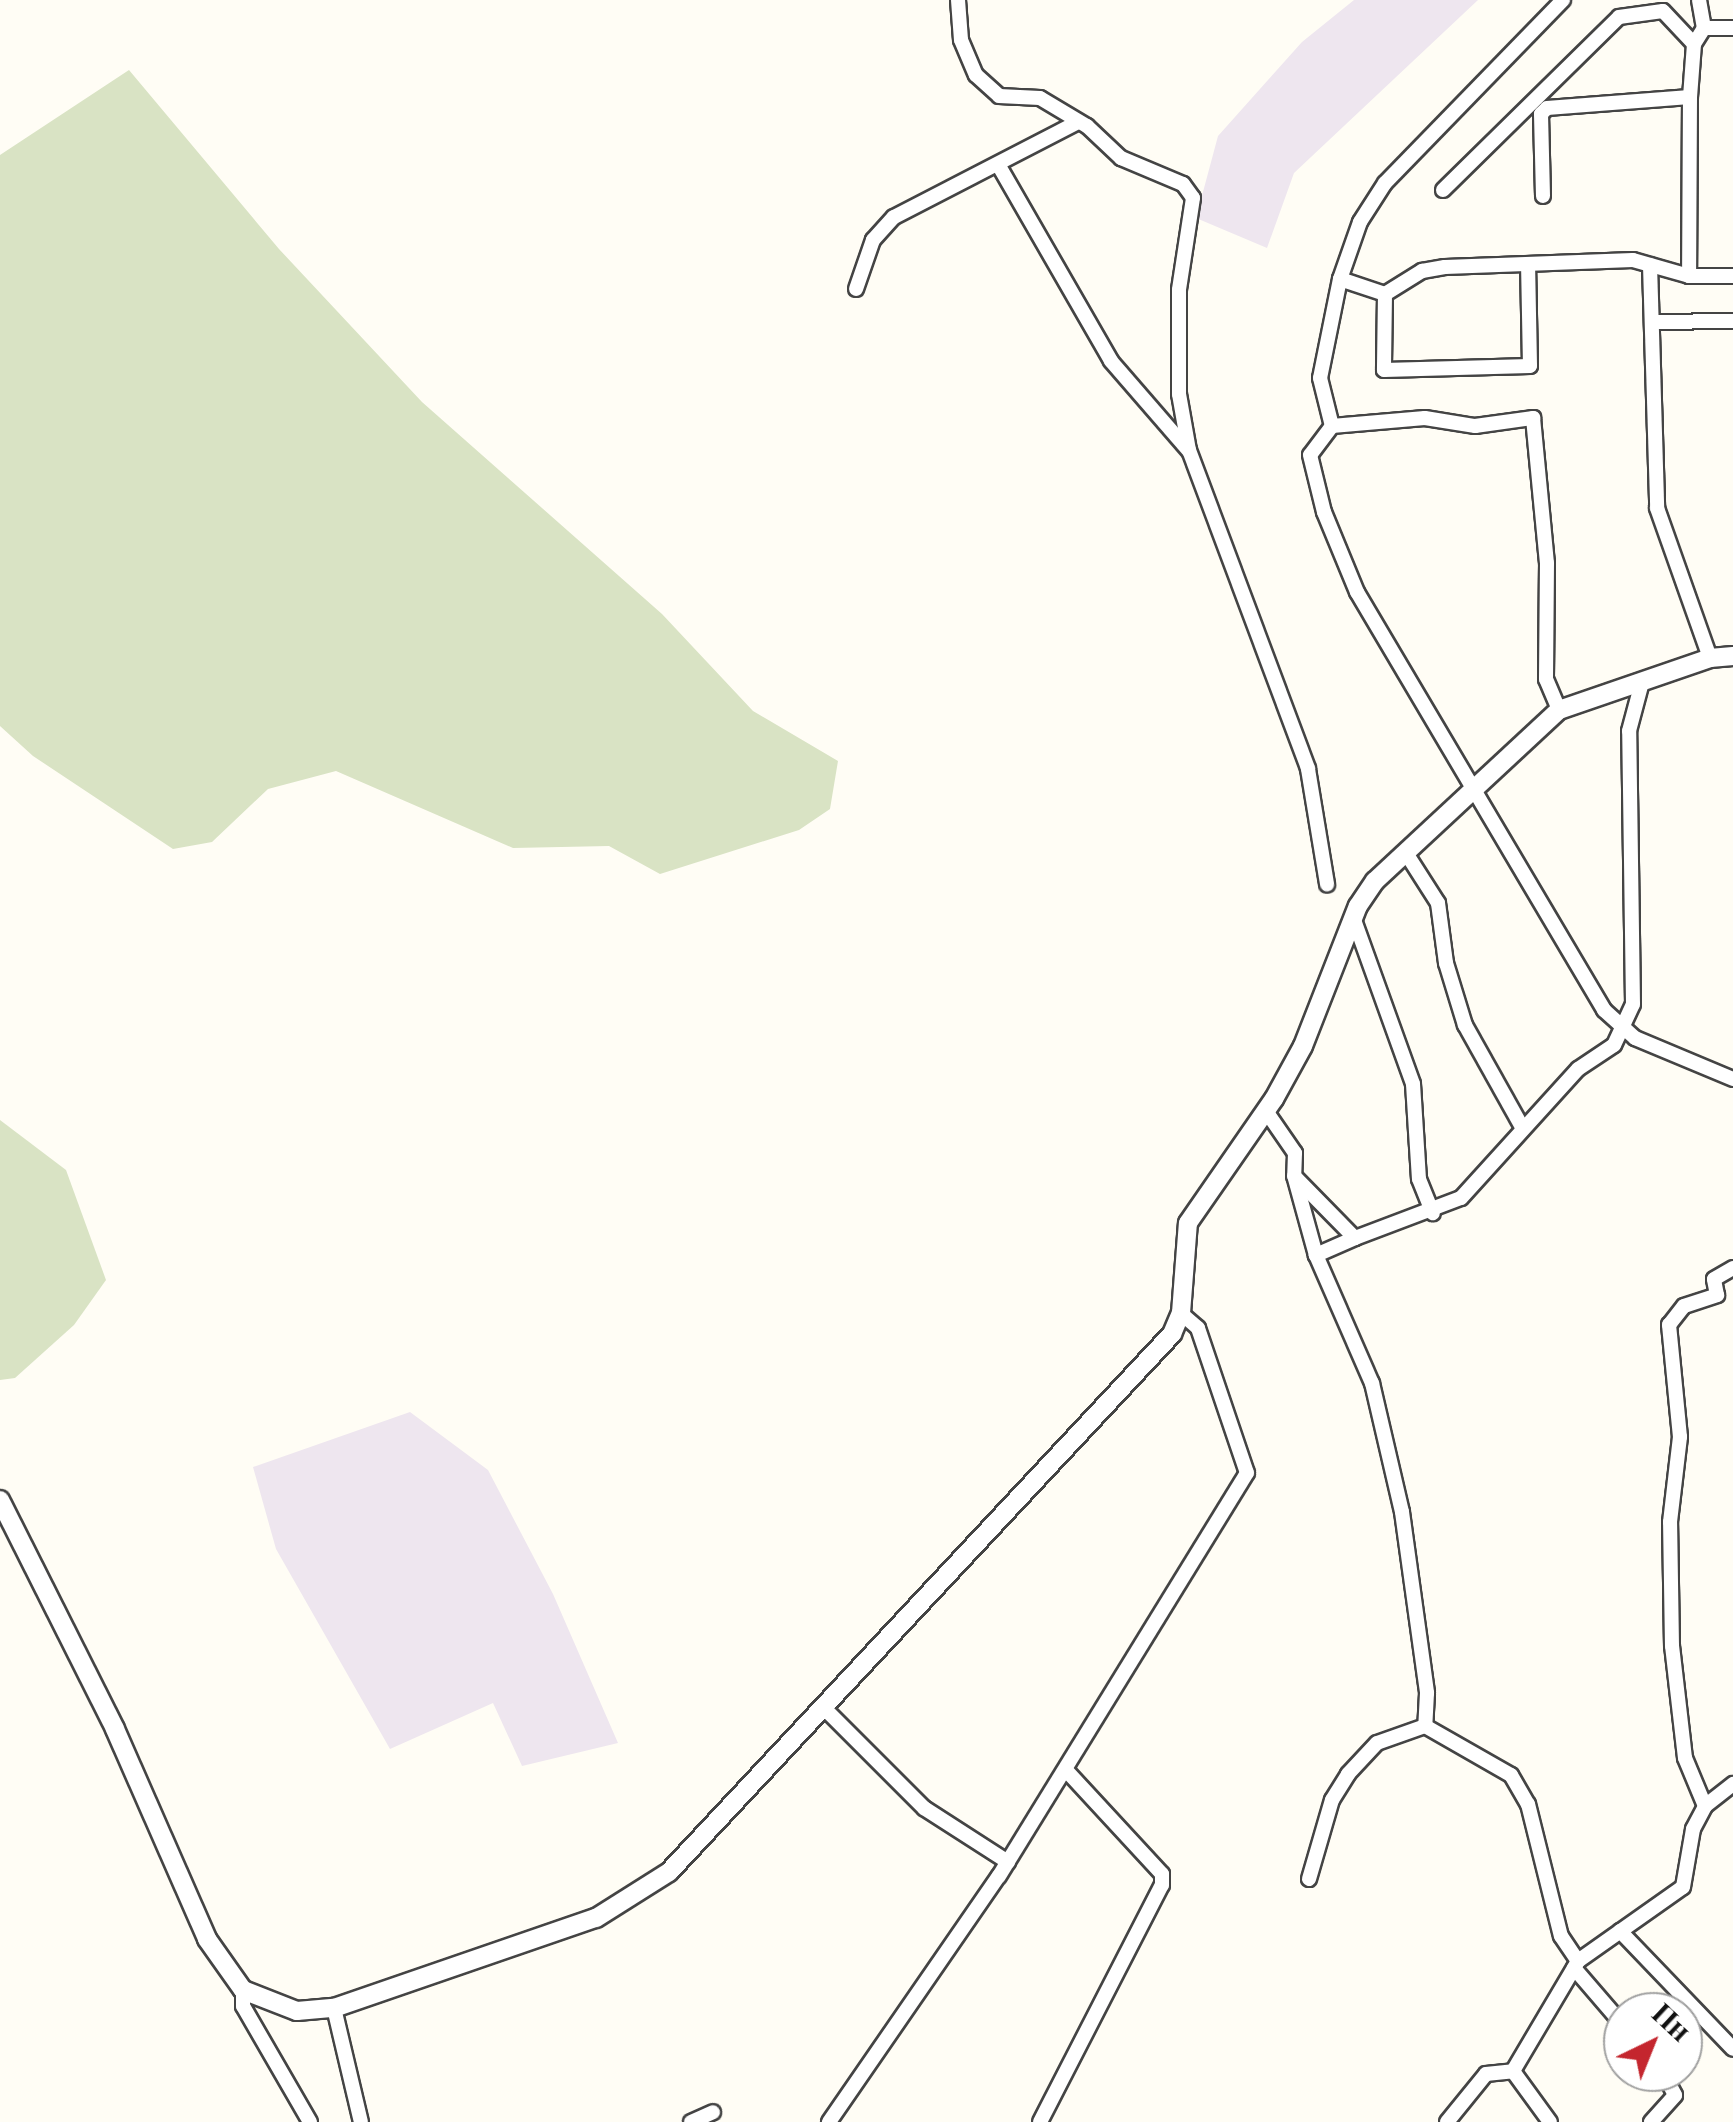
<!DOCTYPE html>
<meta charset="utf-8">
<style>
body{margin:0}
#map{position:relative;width:1733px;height:2122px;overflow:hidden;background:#fffdf5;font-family:"Playfair Display",serif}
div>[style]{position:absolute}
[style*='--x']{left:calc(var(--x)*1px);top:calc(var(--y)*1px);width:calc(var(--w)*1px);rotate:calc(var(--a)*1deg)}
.industrial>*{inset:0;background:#eee6ef}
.cemetery>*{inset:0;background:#d9e3c4}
.roads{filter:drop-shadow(2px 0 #444) drop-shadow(-2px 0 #444) drop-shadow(0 2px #444) drop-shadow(0 -2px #444)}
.minor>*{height:14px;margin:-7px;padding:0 7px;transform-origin:7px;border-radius:7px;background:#fff}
.tertiary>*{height:18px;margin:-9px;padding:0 9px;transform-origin:9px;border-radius:9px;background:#fff}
span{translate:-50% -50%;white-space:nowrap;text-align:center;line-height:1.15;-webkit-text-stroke:10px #fff;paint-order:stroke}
.north{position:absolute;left:1603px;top:1992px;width:100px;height:100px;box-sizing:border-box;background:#fff;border:2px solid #a0a0a0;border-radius:50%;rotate:43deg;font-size:28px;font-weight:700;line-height:40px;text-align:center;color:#111}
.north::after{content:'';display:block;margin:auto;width:35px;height:45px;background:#c4262e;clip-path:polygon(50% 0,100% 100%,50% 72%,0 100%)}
</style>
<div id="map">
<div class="industrial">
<i style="clip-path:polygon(1354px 0,1478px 0,1294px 173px,1267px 248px,1196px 218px,1218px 136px,1302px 42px)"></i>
<i style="clip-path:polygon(410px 1412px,488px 1470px,553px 1594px,618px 1743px,522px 1766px,493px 1703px,390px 1749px,276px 1549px,253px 1467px)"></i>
</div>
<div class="cemetery">
<i style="clip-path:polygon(129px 70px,279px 249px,422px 402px,662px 614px,753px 711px,838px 761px,830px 809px,799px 830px,660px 874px,609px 846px,513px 848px,336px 771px,268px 789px,212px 842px,173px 849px,33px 756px,0 726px,0 155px)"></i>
<i style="clip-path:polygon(0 1120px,66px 1170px,106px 1280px,74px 1325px,15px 1378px,0 1380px)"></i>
</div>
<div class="roads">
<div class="minor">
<i style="--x:958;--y:0;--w:40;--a:85.7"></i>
<i style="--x:961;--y:40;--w:38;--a:67"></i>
<i style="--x:976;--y:75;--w:31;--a:42"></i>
<i style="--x:999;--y:96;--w:41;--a:2.8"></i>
<i style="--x:1040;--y:98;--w:55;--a:30.8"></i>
<i style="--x:1087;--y:126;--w:47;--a:43.3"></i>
<i style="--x:1121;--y:158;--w:67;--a:22.8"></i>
<i style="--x:1183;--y:184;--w:17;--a:54"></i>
<i style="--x:1193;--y:198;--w:93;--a:98.7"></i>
<i style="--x:1179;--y:290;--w:104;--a:90"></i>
<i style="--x:1179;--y:394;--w:57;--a:79.9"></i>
<i style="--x:1189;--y:450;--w:340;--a:69.5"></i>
<i style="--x:1308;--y:769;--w:117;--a:80.6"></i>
<i style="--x:1563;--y:0;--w:255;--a:134.2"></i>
<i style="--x:1385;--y:183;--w:46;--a:122.7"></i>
<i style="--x:1360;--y:222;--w:60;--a:109.3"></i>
<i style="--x:1340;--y:279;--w:47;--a:18.4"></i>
<i style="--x:1385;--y:294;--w:44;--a:-31.9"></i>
<i style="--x:1422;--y:271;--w:23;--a:-10"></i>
<i style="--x:1445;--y:267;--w:188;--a:-2.1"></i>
<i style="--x:1633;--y:260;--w:58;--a:15.9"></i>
<i style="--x:1699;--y:0;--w:28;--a:80"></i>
<i style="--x:1704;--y:28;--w:19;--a:122"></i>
<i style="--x:1694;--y:44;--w:53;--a:94.3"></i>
<i style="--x:1690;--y:97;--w:179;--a:90.3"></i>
<i style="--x:1689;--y:276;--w:44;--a:0"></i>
<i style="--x:1704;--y:28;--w:29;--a:0"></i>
<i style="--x:999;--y:166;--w:225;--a:60.1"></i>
<i style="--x:1111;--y:361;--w:118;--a:49.1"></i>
<i style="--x:1443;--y:190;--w:247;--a:-44.5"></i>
<i style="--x:1619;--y:17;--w:44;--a:-7.8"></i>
<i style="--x:1663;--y:11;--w:45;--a:46.8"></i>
<i style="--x:1543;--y:196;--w:82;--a:-91.4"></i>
<i style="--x:1541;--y:114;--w:8;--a:-45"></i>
<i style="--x:1547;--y:108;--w:143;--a:-4.4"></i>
<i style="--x:1650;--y:265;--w:243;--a:88.3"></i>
<i style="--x:1657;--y:508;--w:159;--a:70.5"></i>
<i style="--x:1340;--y:279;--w:101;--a:101.4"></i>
<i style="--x:1320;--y:378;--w:49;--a:76"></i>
<i style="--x:1332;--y:426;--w:36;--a:127"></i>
<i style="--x:1310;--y:455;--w:59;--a:76.2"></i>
<i style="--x:1324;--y:512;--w:87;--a:67.6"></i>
<i style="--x:1357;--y:592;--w:486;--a:59.4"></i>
<i style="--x:1604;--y:1010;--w:42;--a:42.1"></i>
<i style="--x:1635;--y:1038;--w:106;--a:22.7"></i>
<i style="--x:856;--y:289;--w:52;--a:-70.9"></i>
<i style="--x:873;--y:240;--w:31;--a:-48"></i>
<i style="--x:894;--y:217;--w:205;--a:-27.3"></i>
<i style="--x:1385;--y:294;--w:76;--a:90.8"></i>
<i style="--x:1384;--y:370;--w:146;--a:-1.6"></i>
<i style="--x:1530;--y:366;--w:101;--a:-91.1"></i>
<i style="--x:1652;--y:322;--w:81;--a:-0.7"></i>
<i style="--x:1332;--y:426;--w:93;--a:-4.9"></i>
<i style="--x:1425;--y:418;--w:51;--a:9.1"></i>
<i style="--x:1475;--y:426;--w:59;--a:-7.9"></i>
<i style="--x:1533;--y:418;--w:146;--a:84.5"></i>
<i style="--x:1547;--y:563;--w:116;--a:90.5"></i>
<i style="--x:1546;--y:679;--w:34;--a:67"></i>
<i style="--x:1406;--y:853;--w:59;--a:57.4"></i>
<i style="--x:1438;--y:903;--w:61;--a:82.4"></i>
<i style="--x:1446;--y:963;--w:65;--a:73"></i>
<i style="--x:1465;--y:1025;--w:117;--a:60.8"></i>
<i style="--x:1353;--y:917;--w:177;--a:70.2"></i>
<i style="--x:1413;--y:1084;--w:95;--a:86.4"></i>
<i style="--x:1419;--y:1179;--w:37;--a:68"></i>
<i style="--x:1266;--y:1111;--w:51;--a:55.4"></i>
<i style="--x:1295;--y:1153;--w:23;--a:92"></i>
<i style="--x:1294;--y:1176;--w:87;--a:45.5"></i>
<i style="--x:1355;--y:1238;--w:113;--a:-20.7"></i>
<i style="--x:1461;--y:1198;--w:174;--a:-47.8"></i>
<i style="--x:1578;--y:1069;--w:43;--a:-33.7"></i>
<i style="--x:1614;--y:1045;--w:45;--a:-65.1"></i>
<i style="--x:1633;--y:1004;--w:273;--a:-90.8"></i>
<i style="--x:1629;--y:731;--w:51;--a:-75.1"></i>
<i style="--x:1295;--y:1179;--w:79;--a:74.6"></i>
<i style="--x:1355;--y:1238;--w:43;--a:156.4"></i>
<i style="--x:1316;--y:1255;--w:140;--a:66.4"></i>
<i style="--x:1372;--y:1383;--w:132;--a:76.9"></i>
<i style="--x:1402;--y:1512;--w:183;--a:82.1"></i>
<i style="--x:1427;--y:1693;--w:33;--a:93"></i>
<i style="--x:1425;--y:1726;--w:99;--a:29.7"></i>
<i style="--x:1511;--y:1775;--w:34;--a:60"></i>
<i style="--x:1528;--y:1804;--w:136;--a:76"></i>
<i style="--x:1561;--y:1936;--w:30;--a:56"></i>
<i style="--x:823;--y:1707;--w:143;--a:45"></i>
<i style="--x:924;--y:1808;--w:100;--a:32.7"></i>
<i style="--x:1705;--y:1806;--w:52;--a:-112.6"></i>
<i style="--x:1685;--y:1758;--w:113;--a:-96.6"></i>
<i style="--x:1672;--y:1646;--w:124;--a:-90.9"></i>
<i style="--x:1670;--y:1522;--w:86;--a:-83.3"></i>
<i style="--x:1680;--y:1437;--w:113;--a:-95.6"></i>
<i style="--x:1669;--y:1325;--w:24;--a:-52"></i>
<i style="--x:1684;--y:1306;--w:35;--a:-18"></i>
<i style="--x:1717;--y:1295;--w:16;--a:-101"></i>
<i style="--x:1714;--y:1279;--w:22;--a:-30"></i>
<i style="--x:1309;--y:1879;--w:82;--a:-73.8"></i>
<i style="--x:1332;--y:1800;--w:31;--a:-58"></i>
<i style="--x:1348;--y:1774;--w:42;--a:-46.9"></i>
<i style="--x:1377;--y:1743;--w:51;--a:-19.5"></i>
<i style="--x:1620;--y:1931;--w:163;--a:46.2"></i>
<i style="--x:1574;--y:1968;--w:75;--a:49.3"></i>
<i style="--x:243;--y:1990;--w:16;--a:90"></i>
<i style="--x:243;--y:2006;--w:134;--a:60"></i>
<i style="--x:334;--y:2008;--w:117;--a:76.7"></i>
<i style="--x:691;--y:2122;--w:24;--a:-24"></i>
<i style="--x:829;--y:2122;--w:299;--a:-55.4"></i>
<i style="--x:999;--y:1876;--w:473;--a:-58.4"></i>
<i style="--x:1247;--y:1473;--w:153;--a:-108.7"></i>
<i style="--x:1198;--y:1328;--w:23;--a:-139"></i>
<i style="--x:1040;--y:2122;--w:267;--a:-62.8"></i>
<i style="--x:1162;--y:1885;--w:11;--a:-90"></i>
<i style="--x:1162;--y:1874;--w:142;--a:-132.7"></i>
<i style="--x:1447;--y:2122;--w:62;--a:-50.9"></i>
<i style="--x:1486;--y:2074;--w:27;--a:-6"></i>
<i style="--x:1550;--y:2122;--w:63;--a:-126"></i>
<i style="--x:1513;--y:2071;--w:128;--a:-59.4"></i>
<i style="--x:1578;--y:1961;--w:128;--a:-35.2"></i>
<i style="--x:1683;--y:1887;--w:59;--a:-80.2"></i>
<i style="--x:1693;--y:1829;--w:26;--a:-62"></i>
<i style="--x:1705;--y:1806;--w:36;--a:-38"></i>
<i style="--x:1651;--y:2122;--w:36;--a:-48"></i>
<i style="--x:1675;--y:2095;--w:26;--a:-118"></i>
</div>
<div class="tertiary">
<i style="--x:0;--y:1500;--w:256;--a:63.3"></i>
<i style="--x:115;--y:1729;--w:229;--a:66.3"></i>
<i style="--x:207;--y:1939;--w:62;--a:54.8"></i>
<i style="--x:243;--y:1990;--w:58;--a:21.3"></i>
<i style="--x:297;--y:2011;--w:37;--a:-5"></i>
<i style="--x:334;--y:2008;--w:277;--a:-19"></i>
<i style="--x:596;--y:1918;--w:86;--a:-32.2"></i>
<i style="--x:669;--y:1872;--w:737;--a:-46.93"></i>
<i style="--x:1172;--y:1334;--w:23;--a:-67"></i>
<i style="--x:1181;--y:1313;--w:90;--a:-85.6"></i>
<i style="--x:1188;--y:1223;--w:151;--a:-55.3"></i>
<i style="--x:1274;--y:1099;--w:60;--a:-61.3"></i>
<i style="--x:1303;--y:1046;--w:150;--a:-68.6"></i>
<i style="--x:1358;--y:906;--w:30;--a:-56"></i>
<i style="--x:1375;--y:881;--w:251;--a:-42.9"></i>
<i style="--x:1559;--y:710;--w:160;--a:-19"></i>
<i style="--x:1710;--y:658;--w:23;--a:-5"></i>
</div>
</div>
<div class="north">Пн</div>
</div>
